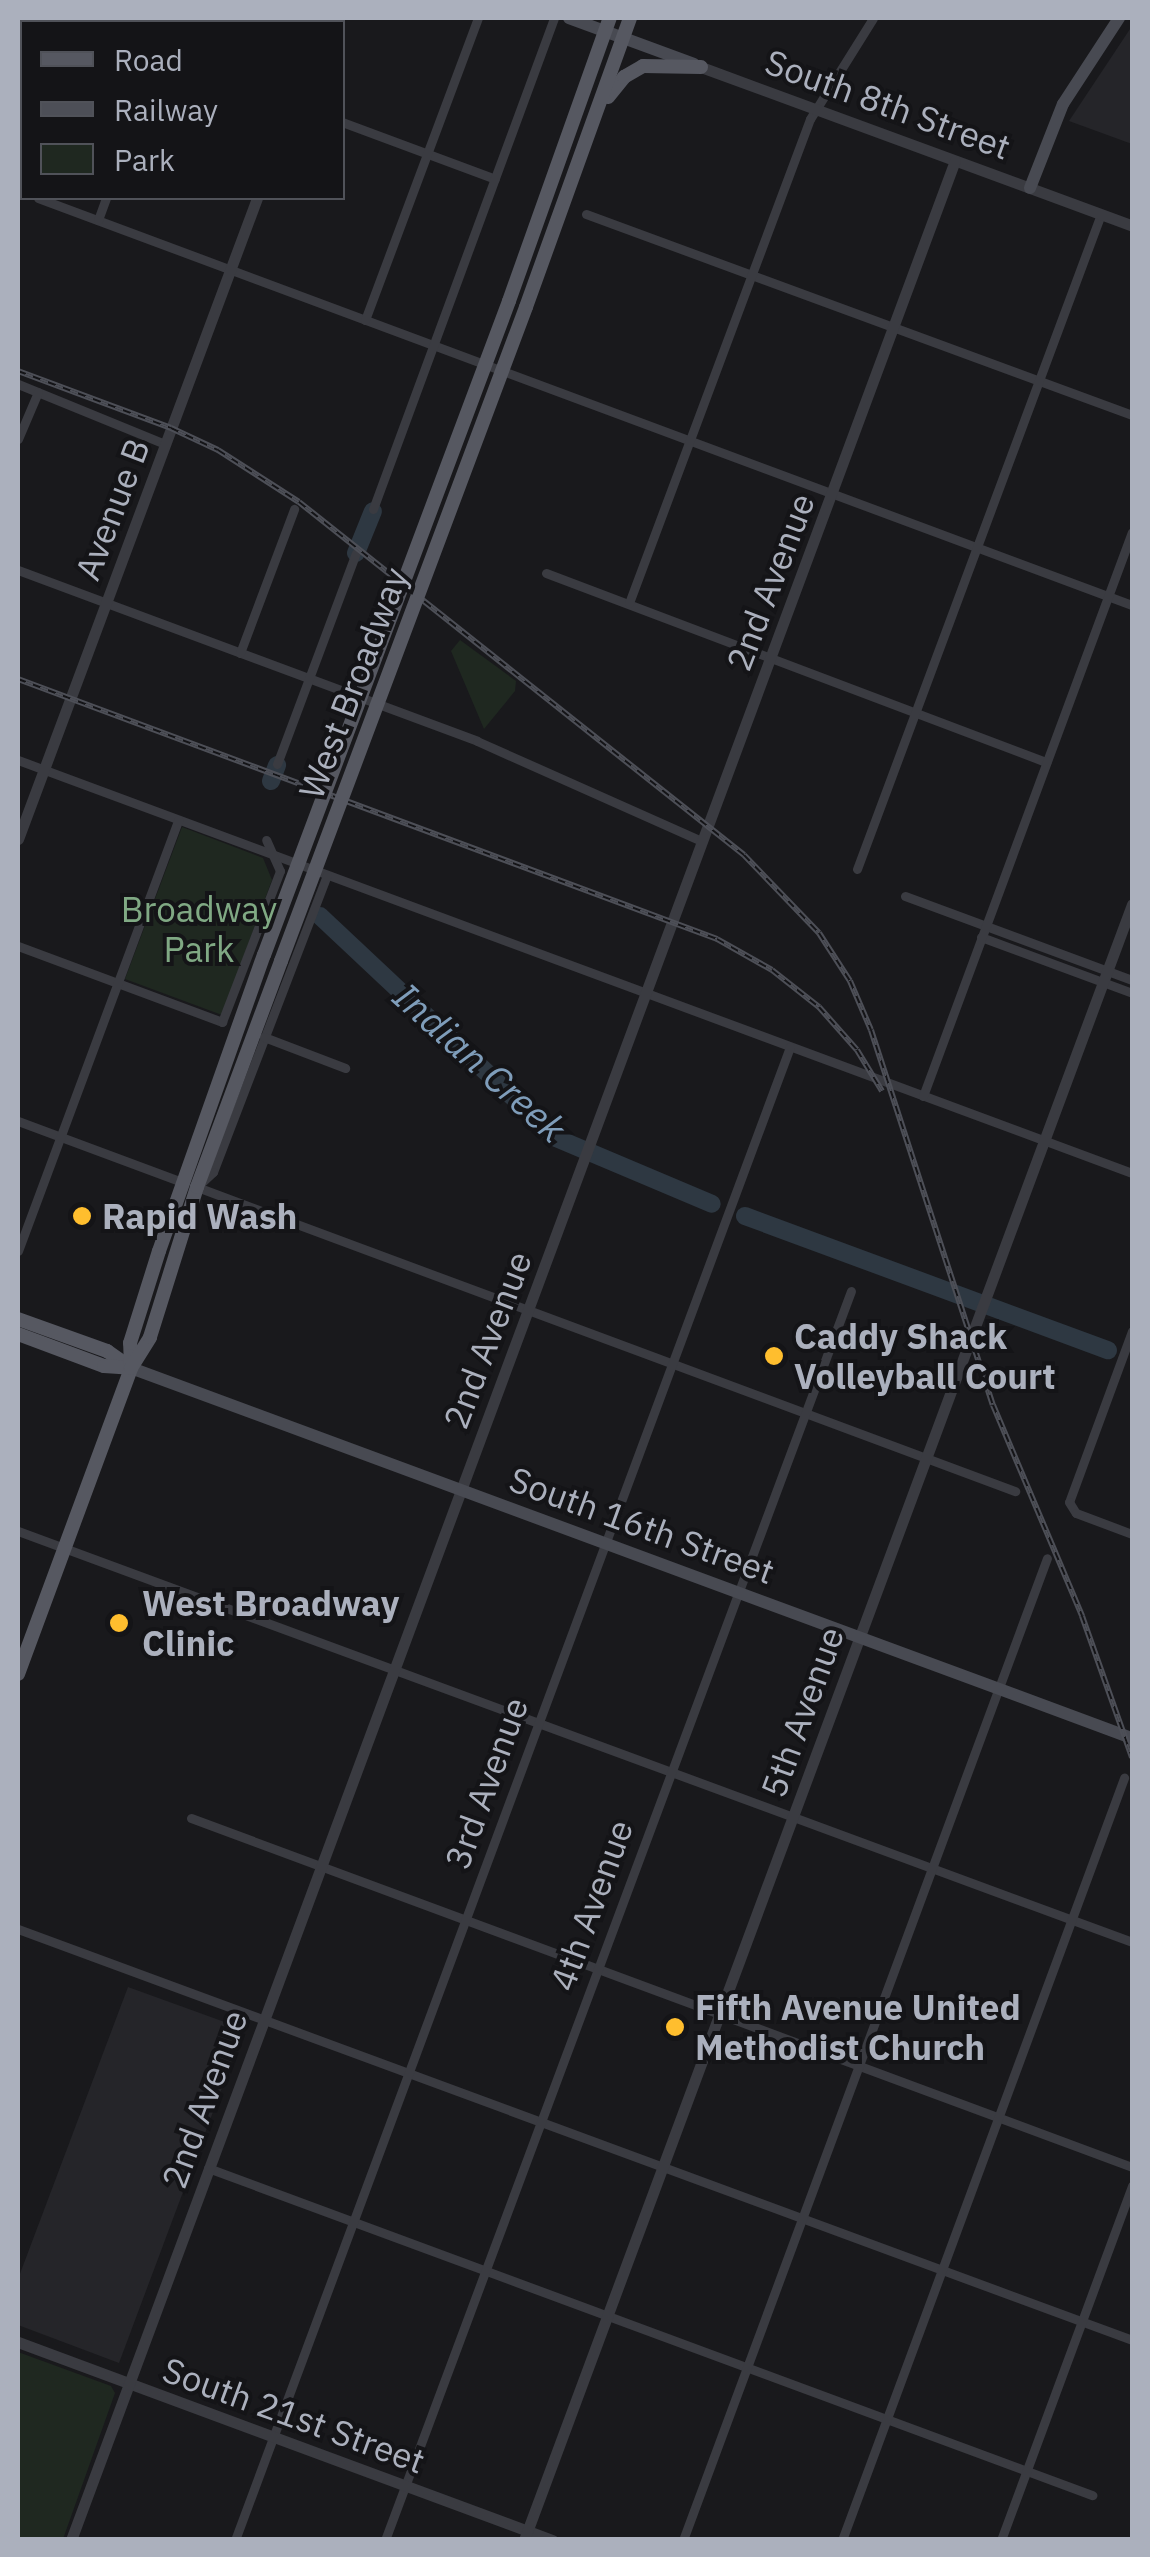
<!DOCTYPE html>
<style>
body{margin:0}
#map{position:relative;width:1150px;height:2557px;overflow:hidden;background:#19191c;font-family:"IBM Plex Sans",sans-serif}
div>[style]{position:absolute}
[style*='--x']{left:calc(var(--x)*1px);top:calc(var(--y)*1px);width:calc(var(--w)*1px);rotate:calc(var(--a)*1deg)}
.built>*{inset:0;background:#252529}
.green>*{inset:0;background:#1f2820}
.river>*{height:18px;margin:-9px;padding:0 9px;transform-origin:9px;border-radius:9px;background:#2e3842}
.minor>*{height:9px;margin:-4.5px;padding:0 4.5px;transform-origin:4.5px;border-radius:4.5px;background:#3a3b41}
.tertiary>*{height:11px;margin:-5.5px;padding:0 5.5px;transform-origin:5.5px;border-radius:5.5px;background:#3a3b41}
.secondary>*{height:12px;margin:-6px;padding:0 6px;transform-origin:6px;border-radius:6px;background:#484a52}
.primary>*{height:14px;margin:-7px;padding:0 7px;transform-origin:7px;border-radius:7px;background:#565861}
.rail>*{height:6px;margin-top:-3px;transform-origin:0;background:repeating-linear-gradient(90deg,#141417 0 8px,#4d4f57 0 16px);box-sizing:border-box;border-block:2px solid #4d4f57}
.primary-bridge>*{height:14px;margin:-7px;padding:0 7px;transform-origin:7px;border-radius:7px;background:#565861}
.dots>*{width:28px;height:28px;translate:-50% -50%;box-sizing:border-box;border:5px solid #141417;border-radius:50%}
span{translate:-50% -50%;white-space:nowrap;text-align:center;line-height:1.15;-webkit-text-stroke:8px #141417;paint-order:stroke}
.street-label{font-size:35px;color:#abb0bd}
.park-label{font-size:35px;color:#80a984}
.poi-label{font-size:35px;color:#abb0bd;font-weight:700}
.left{translate:0 -50%;text-align:left}
.water-label{font-size:38px;color:#7f9dba;font-style:italic}
.frame{position:absolute;inset:0;border:20px solid #abb0bd;pointer-events:none}
.legend{position:absolute;left:20px;top:20px;width:325px;height:180px;box-sizing:border-box;background:#141417;border:2px solid #505259;margin:0;padding:12px 18px;list-style:none;font-size:30px;color:#abb0bd}
.legend li{display:flex;align-items:center;gap:20px;height:50px}
.legend b{width:50px;border:2px solid #505259}
</style>
<div id="map">
<div class="built">
<i style="clip-path:polygon(1132px 26px,1132px 144px,1069px 121px)"></i>
<i style="clip-path:polygon(128px 1987px,244px 2029px,119px 2363px,18px 2325px,18px 2279px)"></i>
</div>
<div class="green">
<i style="clip-path:polygon(460px 640px,516px 681px,515px 691px,484px 729px,451px 651px)"></i>
<i style="clip-path:polygon(182px 827px,263px 858px,272px 880px,222px 1015px,125px 979px)"></i>
<i style="clip-path:polygon(18px 2352px,111px 2386px,115px 2393px,63px 2539px,18px 2539px)"></i>
</div>
<div class="river">
<i style="--x:356;--y:553;--w:45;--a:-68"></i>
<i style="--x:271;--y:781;--w:17;--a:-69"></i>
<i style="--x:320;--y:916;--w:324;--a:43.2"></i>
<i style="--x:556;--y:1138;--w:169;--a:22.9"></i>
<i style="--x:745;--y:1216;--w:387;--a:20.3"></i>
</div>
<div class="minor">
<i style="--x:63;--y:18;--w:15;--a:16"></i>
<i style="--x:39;--y:22;--w:4;--a:-63"></i>
<i style="--x:171;--y:22;--w:4;--a:-63"></i>
<i style="--x:18;--y:79;--w:14;--a:-73"></i>
<i style="--x:342;--y:122;--w:163;--a:20.4"></i>
<i style="--x:18;--y:190;--w:4;--a:27"></i>
<i style="--x:38;--y:198;--w:1167;--a:20.41"></i>
<i style="--x:586;--y:214;--w:582;--a:20.21"></i>
<i style="--x:98;--y:220;--w:23;--a:-70"></i>
<i style="--x:365;--y:320;--w:322;--a:-69.5"></i>
<i style="--x:18;--y:384;--w:159;--a:22.2"></i>
<i style="--x:18;--y:439;--w:51;--a:-66.9"></i>
<i style="--x:373;--y:509;--w:523;--a:-69.76"></i>
<i style="--x:18;--y:570;--w:490;--a:20.4"></i>
<i style="--x:477;--y:741;--w:246;--a:24"></i>
<i style="--x:546;--y:573;--w:535;--a:20.71"></i>
<i style="--x:629;--y:603;--w:517;--a:-69.5"></i>
<i style="--x:810;--y:119;--w:119;--a:-58"></i>
<i style="--x:240;--y:653;--w:154;--a:-69.4"></i>
<i style="--x:18;--y:760;--w:1188;--a:20.34"></i>
<i style="--x:277;--y:764;--w:225;--a:-69.5"></i>
<i style="--x:857;--y:869;--w:699;--a:-69.57"></i>
<i style="--x:327;--y:875;--w:318;--a:111"></i>
<i style="--x:213;--y:1172;--w:22;--a:137"></i>
<i style="--x:197;--y:1187;--w:873;--a:20.39"></i>
<i style="--x:905;--y:896;--w:242;--a:20.3"></i>
<i style="--x:981;--y:937;--w:161;--a:20.3"></i>
<i style="--x:18;--y:946;--w:218;--a:20.4"></i>
<i style="--x:222;--y:1022;--w:162;--a:-69"></i>
<i style="--x:280;--y:871;--w:34;--a:-114"></i>
<i style="--x:264;--y:1037;--w:87;--a:20.9"></i>
<i style="--x:923;--y:1096;--w:601;--a:-69.67"></i>
<i style="--x:18;--y:1121;--w:175;--a:20.4"></i>
<i style="--x:18;--y:1251;--w:460;--a:-69.6"></i>
<i style="--x:1132;--y:1331;--w:182;--a:110.2"></i>
<i style="--x:1069;--y:1502;--w:13;--a:58"></i>
<i style="--x:1076;--y:1513;--w:60;--a:20.6"></i>
<i style="--x:18;--y:1531;--w:1187;--a:20.25"></i>
<i style="--x:191;--y:1818;--w:1004;--a:20.35"></i>
<i style="--x:18;--y:1929;--w:1187;--a:20.25"></i>
<i style="--x:208;--y:2168;--w:943;--a:20.3"></i>
<i style="--x:235;--y:2540;--w:1593;--a:-69.61"></i>
<i style="--x:385;--y:2540;--w:1333;--a:-69.54"></i>
<i style="--x:683;--y:2540;--w:1047;--a:-69.66"></i>
<i style="--x:842;--y:2540;--w:813;--a:-69.69"></i>
<i style="--x:1001;--y:2540;--w:378;--a:-69.7"></i>
</div>
<div class="tertiary">
<i style="--x:322;--y:22;--w:4;--a:-63"></i>
<i style="--x:701;--y:67;--w:459;--a:20.2"></i>
<i style="--x:18;--y:839;--w:684;--a:-69.55"></i>
<i style="--x:18;--y:2342;--w:570;--a:20.34"></i>
<i style="--x:71;--y:2540;--w:2538;--a:-69.62"></i>
<i style="--x:524;--y:2540;--w:1745;--a:-69.61"></i>
</div>
<div class="secondary">
<i style="--x:569;--y:18;--w:133;--a:20.2"></i>
<i style="--x:1030;--y:188;--w:90;--a:-68.6"></i>
<i style="--x:1063;--y:104;--w:103;--a:-56.9"></i>
<i style="--x:131;--y:1368;--w:1067;--a:20.29"></i>
</div>
<div class="primary">
<i style="--x:608;--y:97;--w:26;--a:-51"></i>
<i style="--x:624;--y:77;--w:22;--a:-30"></i>
<i style="--x:643;--y:66;--w:58;--a:1"></i>
<i style="--x:509;--y:301;--w:300;--a:-70.4"></i>
<i style="--x:526;--y:307;--w:307;--a:-70.2"></i>
<i style="--x:18;--y:1319;--w:95;--a:19.8"></i>
<i style="--x:107;--y:1351;--w:29;--a:35"></i>
<i style="--x:18;--y:1334;--w:92;--a:20.4"></i>
<i style="--x:104;--y:1366;--w:27;--a:4"></i>
<i style="--x:131;--y:1368;--w:25;--a:-92"></i>
<i style="--x:130;--y:1343;--w:96;--a:-72.5"></i>
<i style="--x:159;--y:1251;--w:314;--a:-70.5"></i>
<i style="--x:18;--y:1674;--w:326;--a:-69.7"></i>
<i style="--x:131;--y:1368;--w:36;--a:-58"></i>
<i style="--x:150;--y:1337;--w:157;--a:-72.6"></i>
<i style="--x:197;--y:1187;--w:241;--a:-69.6"></i>
</div>
<div class="rail">
<i style="--x:18;--y:371;--w:163;--a:20.4"></i>
<i style="--x:171;--y:428;--w:52;--a:25.1"></i>
<i style="--x:218;--y:450;--w:96;--a:32.7"></i>
<i style="--x:299;--y:502;--w:568;--a:38.42"></i>
<i style="--x:744;--y:855;--w:108;--a:46.1"></i>
<i style="--x:819;--y:933;--w:57;--a:57.1"></i>
<i style="--x:850;--y:981;--w:53;--a:66.8"></i>
<i style="--x:871;--y:1030;--w:394;--a:72"></i>
<i style="--x:993;--y:1405;--w:229;--a:67.1"></i>
<i style="--x:1082;--y:1616;--w:150;--a:70.5"></i>
<i style="--x:18;--y:679;--w:746;--a:20.4"></i>
<i style="--x:717;--y:939;--w:63;--a:29.4"></i>
<i style="--x:772;--y:970;--w:60;--a:38.2"></i>
<i style="--x:819;--y:1007;--w:57;--a:48.5"></i>
<i style="--x:857;--y:1050;--w:48;--a:58.6"></i>
</div>
<div class="primary-bridge">
<i style="--x:264;--y:955;--w:698;--a:-69.46"></i>
<i style="--x:281;--y:961;--w:698;--a:-69.46"></i>
</div>
<div class="dots">
<i style="left:82px;top:1216px;background:#ffbe2e"></i>
<i style="left:774px;top:1356px;background:#ffbe2e"></i>
<i style="left:119px;top:1623px;background:#ffbe2e"></i>
<i style="left:675px;top:2027px;background:#ffbe2e"></i>
</div>
<div class="street-label">
<span style="left:888px;top:104px;rotate:20deg">South 8th Street</span>
<span style="left:112px;top:509px;rotate:-69deg">Avenue B</span>
<span style="left:770px;top:582px;rotate:-69deg">2nd Avenue</span>
<span style="left:353px;top:683px;rotate:-69deg">West Broadway</span>
<span style="left:487px;top:1340px;rotate:-69deg">2nd Avenue</span>
<span style="left:642px;top:1525px;rotate:20deg">South 16th Street</span>
<span style="left:802px;top:1712px;rotate:-70deg">5th Avenue</span>
<span style="left:486px;top:1783px;rotate:-70deg">3rd Avenue</span>
<span style="left:591px;top:1905px;rotate:-70deg">4th Avenue</span>
<span style="left:204px;top:2099px;rotate:-70deg">2nd Avenue</span>
<span style="left:294px;top:2415px;rotate:20deg">South 21st Street</span>
</div>
<div class="park-label">
<span style="left:199px;top:929px">Broadway<br>Park</span>
</div>
<div class="poi-label">
<span class="left" style="left:102px;top:1216px">Rapid Wash</span>
<span class="left" style="left:794px;top:1356px">Caddy Shack<br>Volleyball Court</span>
<span class="left" style="left:142px;top:1623px">West Broadway<br>Clinic</span>
<span class="left" style="left:695px;top:2027px">Fifth Avenue United<br>Methodist Church</span>
</div>
<div class="water-label">
<span style="left:480px;top:1062px;rotate:42deg">Indian Creek</span>
</div>
<div class="frame"></div>
<ul class="legend">
<li><b style="height:12px;background:#565861"></b>Road</li>
<li><b style="height:12px;background:#4d4f57"></b>Railway</li>
<li><b style="height:28px;background:#1f2820"></b>Park</li>
</ul>
</div>
